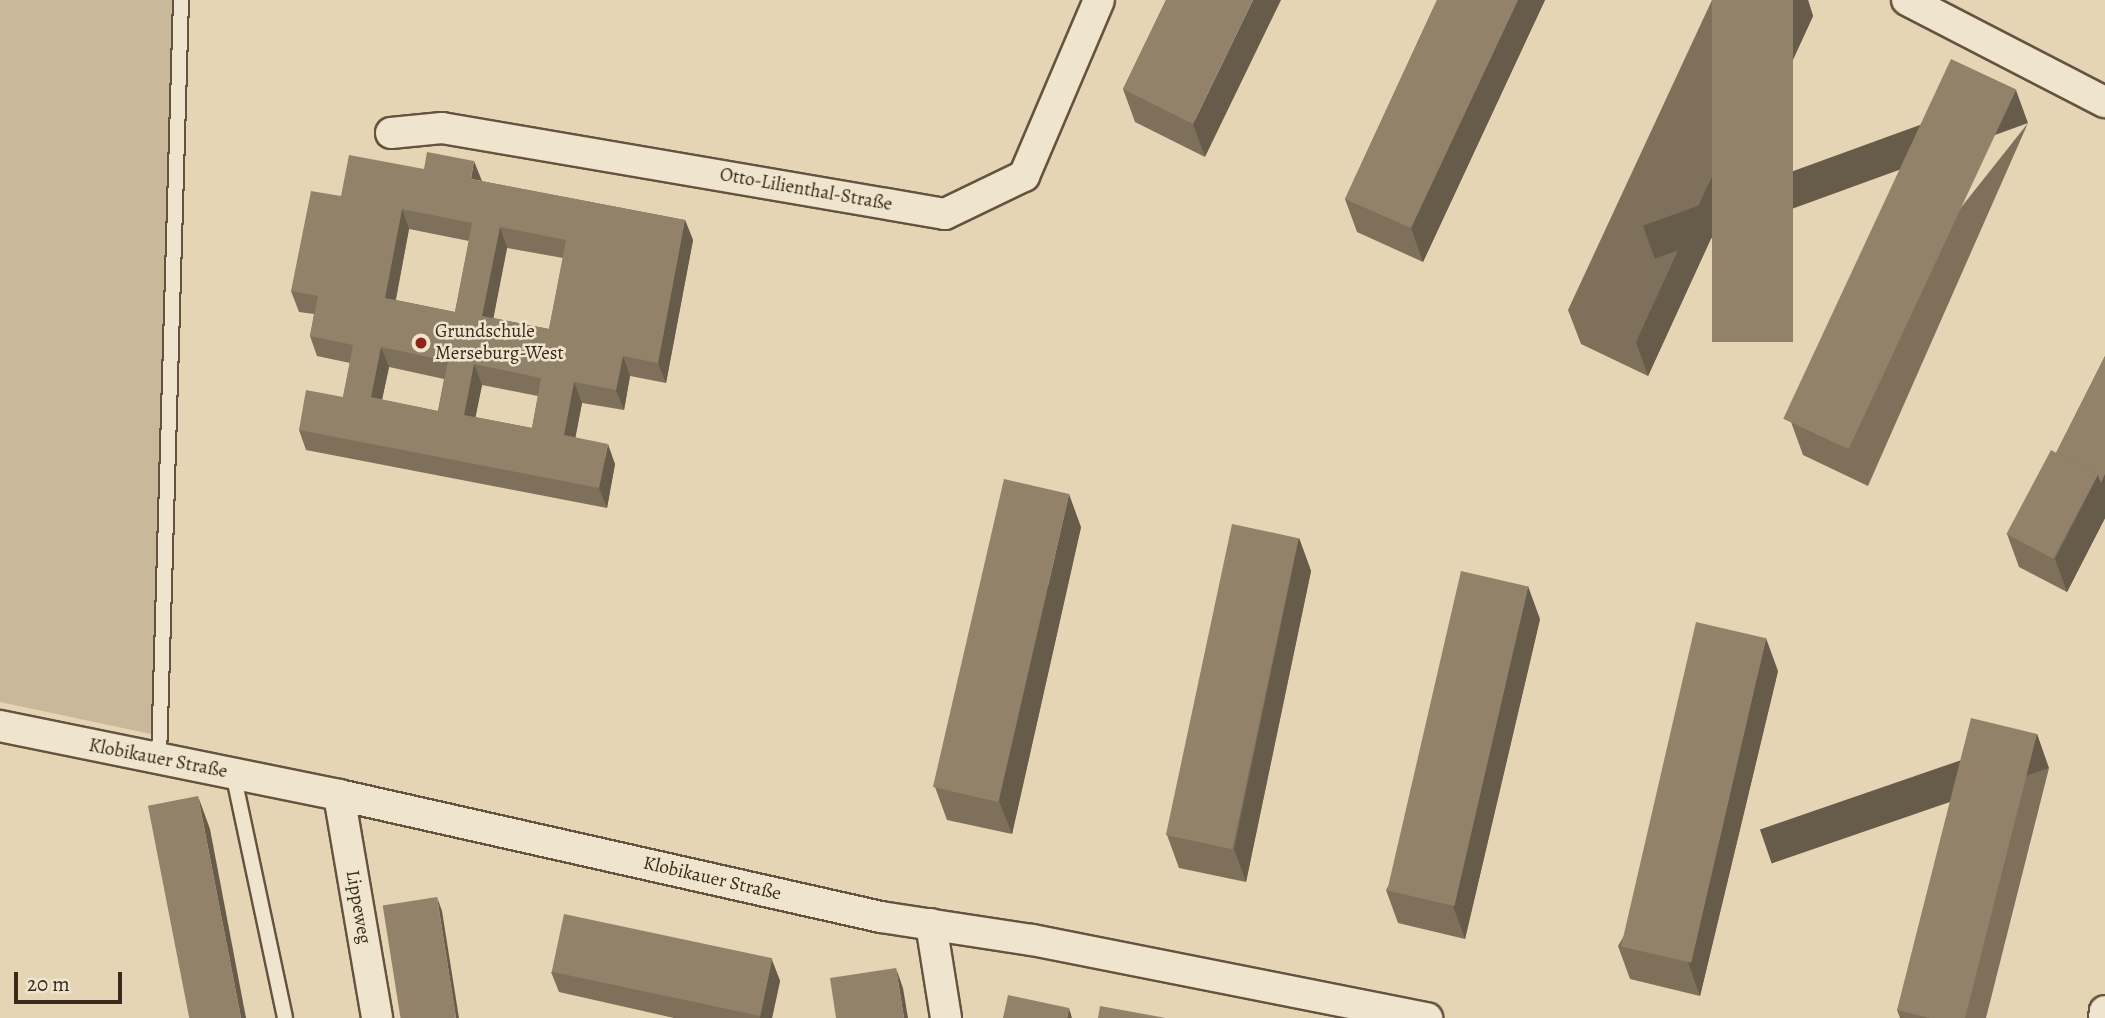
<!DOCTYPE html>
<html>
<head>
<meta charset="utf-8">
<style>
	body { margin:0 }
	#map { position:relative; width:2105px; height:1018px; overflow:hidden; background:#e6d5b4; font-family:Alegreya,serif }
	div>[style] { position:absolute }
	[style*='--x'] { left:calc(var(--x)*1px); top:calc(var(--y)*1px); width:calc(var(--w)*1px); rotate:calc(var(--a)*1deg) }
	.green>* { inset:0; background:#c9b89a }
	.roads { filter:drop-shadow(2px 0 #655340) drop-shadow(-2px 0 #655340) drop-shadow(0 2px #655340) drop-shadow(0 -2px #655340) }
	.lane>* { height:14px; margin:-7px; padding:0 7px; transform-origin:7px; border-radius:7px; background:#efe4ce }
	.street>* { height:30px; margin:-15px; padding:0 15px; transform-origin:15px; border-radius:15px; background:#efe4ce }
	.wall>* { inset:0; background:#7e705b }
	.shaded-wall>* { inset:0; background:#675b4a; transform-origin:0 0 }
	.building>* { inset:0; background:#93826a; transform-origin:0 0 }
	.dots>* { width:19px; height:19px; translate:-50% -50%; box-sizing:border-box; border:4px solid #efe4ce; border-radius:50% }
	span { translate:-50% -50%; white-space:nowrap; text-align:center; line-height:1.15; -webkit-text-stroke:5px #efe4ce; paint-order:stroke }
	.street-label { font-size:19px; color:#3a2819 }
	.poi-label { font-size:19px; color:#3a2819 }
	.left { translate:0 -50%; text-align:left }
	.scale { position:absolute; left:14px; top:972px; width:108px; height:32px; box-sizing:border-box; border:4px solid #3a2819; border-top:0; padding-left:9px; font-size:21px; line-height:24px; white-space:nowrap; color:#3a2819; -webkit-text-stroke:5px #efe4ce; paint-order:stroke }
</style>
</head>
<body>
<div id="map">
	<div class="green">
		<div style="clip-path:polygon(0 0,179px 0,151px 734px,0 702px)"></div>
	</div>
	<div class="roads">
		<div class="lane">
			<div style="--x:159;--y:758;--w:758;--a:-88.34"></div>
			<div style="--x:233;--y:773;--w:250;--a:78"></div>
		</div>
		<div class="street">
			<div style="--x:1907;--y:0;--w:223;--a:27.3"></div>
			<div style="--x:391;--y:133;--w:51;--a:-5.6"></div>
			<div style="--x:442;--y:128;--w:510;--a:9.7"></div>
			<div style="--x:945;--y:214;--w:88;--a:-25.7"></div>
			<div style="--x:1024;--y:176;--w:191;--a:-66.9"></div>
			<div style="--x:0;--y:726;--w:346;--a:11.5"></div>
			<div style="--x:339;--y:795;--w:556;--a:12.69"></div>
			<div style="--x:881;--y:917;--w:153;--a:8.7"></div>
			<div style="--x:1032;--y:940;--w:403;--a:11.2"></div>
			<div style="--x:339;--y:795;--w:226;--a:80.3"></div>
			<div style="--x:931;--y:924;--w:95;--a:80.9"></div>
			<div style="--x:2104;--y:1018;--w:7;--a:-82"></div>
		</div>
	</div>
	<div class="wall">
		<div style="clip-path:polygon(1166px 0,1205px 157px,1135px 122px,1123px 89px)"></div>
		<div style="clip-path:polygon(1437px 0,1545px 0,1423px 262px,1357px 232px,1345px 199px)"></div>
		<div style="clip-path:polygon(1712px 0,1808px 0,1813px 16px,1648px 376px,1581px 344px,1568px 310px)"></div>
		<div style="clip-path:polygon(2028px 123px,1868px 486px,1803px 455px,1791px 422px)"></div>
		<div style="clip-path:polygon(evenodd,481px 181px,685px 220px,693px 240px,666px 383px,630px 376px,624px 410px,582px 403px,575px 437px,615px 464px,607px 508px,306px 450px,299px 430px,343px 397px,350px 363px,317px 356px,310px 336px,314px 314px,299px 312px,291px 291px,341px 196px,481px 181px,409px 229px,469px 241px,455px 312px,396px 300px,409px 229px,481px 181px,507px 248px,563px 258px,549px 329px,493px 318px,507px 248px,481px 181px,389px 367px,444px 379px,438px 411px,382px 400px,389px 367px,481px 181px,482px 385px,538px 396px,532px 428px,475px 417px,482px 385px)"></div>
		<div style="clip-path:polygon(2105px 356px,2105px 518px,2067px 592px,2019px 567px,2007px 534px,2056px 453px)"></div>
		<div style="clip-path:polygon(1081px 527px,1012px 834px,947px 820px,935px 787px)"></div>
		<div style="clip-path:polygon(1299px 538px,1311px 571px,1246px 882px,1179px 868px,1167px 835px)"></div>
		<div style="clip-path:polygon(1540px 619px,1465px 939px,1398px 923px,1386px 890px)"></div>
		<div style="clip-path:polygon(1778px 671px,1700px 996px,1630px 979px,1618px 946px)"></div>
		<div style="clip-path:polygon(2037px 734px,2049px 768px,1986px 1018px,1900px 1018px,1897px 1010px)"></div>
		<div style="clip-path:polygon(772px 960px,780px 981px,772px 1018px,674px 1018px,559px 992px,551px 972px)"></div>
	</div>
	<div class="shaded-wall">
		<div style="clip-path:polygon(1253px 0,1281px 0,1205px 157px,1193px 124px)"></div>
		<div style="clip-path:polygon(1518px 0,1545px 0,1423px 262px,1411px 228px)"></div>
		<div style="clip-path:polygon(1793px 0,1808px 0,1813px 16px,1648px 376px,1636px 342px)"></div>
		<div style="left:2016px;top:90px;width:35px;height:397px;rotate:70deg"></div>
		<div style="clip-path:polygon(474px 161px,482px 181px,471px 179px)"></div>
		<div style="clip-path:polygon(402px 209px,409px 229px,392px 318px,385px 298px)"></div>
		<div style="clip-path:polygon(685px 220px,693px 240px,666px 383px,658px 363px)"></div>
		<div style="clip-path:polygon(500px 227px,507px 248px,490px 336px,482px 316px)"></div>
		<div style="clip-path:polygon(381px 347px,389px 367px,378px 418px,371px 397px)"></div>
		<div style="clip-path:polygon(623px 356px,630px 376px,624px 410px,616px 390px)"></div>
		<div style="clip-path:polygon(474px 364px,482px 385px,472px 435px,464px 415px)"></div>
		<div style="clip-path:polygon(574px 382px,582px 403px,572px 456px,564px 435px)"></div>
		<div style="clip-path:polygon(608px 444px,615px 464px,607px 508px,599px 488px)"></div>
		<div style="clip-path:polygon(2105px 474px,2105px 518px,2067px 592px,2055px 559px,2098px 475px)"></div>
		<div style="clip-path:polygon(1069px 494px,1081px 527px,1012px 834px,999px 801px)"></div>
		<div style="clip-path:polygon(1299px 538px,1311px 571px,1246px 882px,1234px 849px)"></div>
		<div style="clip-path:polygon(1528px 586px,1540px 619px,1465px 939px,1453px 906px)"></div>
		<div style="clip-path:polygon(1766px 638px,1778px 671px,1700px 996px,1688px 962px)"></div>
		<div style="left:2037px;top:734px;width:36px;height:293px;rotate:71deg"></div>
		<div style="clip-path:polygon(198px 796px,210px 829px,246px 1018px,241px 1018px)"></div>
		<div style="clip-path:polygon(437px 897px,442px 911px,459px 1018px,456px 1018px)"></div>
		<div style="clip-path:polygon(772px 960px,780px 981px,772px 1018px,760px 1018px)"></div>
		<div style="clip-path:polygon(896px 968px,903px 988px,908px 1018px,904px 1018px)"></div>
		<div style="clip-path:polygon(1069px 1008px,1072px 1018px,1067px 1018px)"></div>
	</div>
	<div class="building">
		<div style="clip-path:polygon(1166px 0,1253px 0,1193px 124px,1123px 89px)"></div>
		<div style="clip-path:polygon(1437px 0,1518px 0,1411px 228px,1345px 199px)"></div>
		<div style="left:1712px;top:0;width:81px;height:342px"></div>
		<div style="left:1951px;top:59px;width:72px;height:397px;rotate:25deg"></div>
		<div style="clip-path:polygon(evenodd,427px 152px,474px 161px,471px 179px,685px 220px,658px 363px,623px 356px,616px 390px,574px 382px,564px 435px,608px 444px,599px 488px,299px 430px,306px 390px,343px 397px,353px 345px,310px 336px,318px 296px,291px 291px,311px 191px,341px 196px,349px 155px,424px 169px,427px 152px,402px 209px,472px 223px,455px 312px,385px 298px,402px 209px,427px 152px,500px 227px,566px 240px,549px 329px,482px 316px,500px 227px,427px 152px,381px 347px,448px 361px,438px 411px,371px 397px,381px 347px,427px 152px,474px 364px,541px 378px,532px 428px,464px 415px,474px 364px)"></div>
		<div style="clip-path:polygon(2105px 356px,2105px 474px,2101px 483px,2098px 475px,2056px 453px)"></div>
		<div style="left:2051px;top:450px;width:53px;height:95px;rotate:28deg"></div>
		<div style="left:1004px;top:479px;width:67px;height:316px;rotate:13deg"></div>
		<div style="left:1232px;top:524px;width:68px;height:318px;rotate:12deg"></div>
		<div style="left:1461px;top:571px;width:69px;height:328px;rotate:13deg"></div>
		<div style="left:1696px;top:622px;width:72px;height:333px;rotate:13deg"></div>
		<div style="clip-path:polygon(1971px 718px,2037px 734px,1965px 1018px,1930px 1018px,1897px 1010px)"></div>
		<div style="left:198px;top:796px;width:226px;height:51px;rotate:79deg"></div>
		<div style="left:437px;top:897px;width:122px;height:55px;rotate:81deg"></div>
		<div style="left:564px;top:914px;width:213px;height:59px;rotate:12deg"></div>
		<div style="clip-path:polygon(896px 968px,904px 1018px,836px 1018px,830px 978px)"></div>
		<div style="clip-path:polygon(1008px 995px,1069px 1008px,1067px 1018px,1003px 1018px)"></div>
		<div style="clip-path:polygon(1100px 1006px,1166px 1018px,1098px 1018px)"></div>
	</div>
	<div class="dots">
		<div style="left:421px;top:343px;background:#8f2418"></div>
	</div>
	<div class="street-label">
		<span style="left:806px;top:190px;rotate:10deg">Otto-Lilienthal-Straße</span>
		<span style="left:158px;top:759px;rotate:11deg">Klobikauer Straße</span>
		<span style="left:712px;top:879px;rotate:13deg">Klobikauer Straße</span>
		<span style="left:358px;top:907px;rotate:80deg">Lippeweg</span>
	</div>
	<div class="poi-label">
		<span class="left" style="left:435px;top:343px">Grundschule<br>Merseburg-West</span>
	</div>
	<div class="scale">20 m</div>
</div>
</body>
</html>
